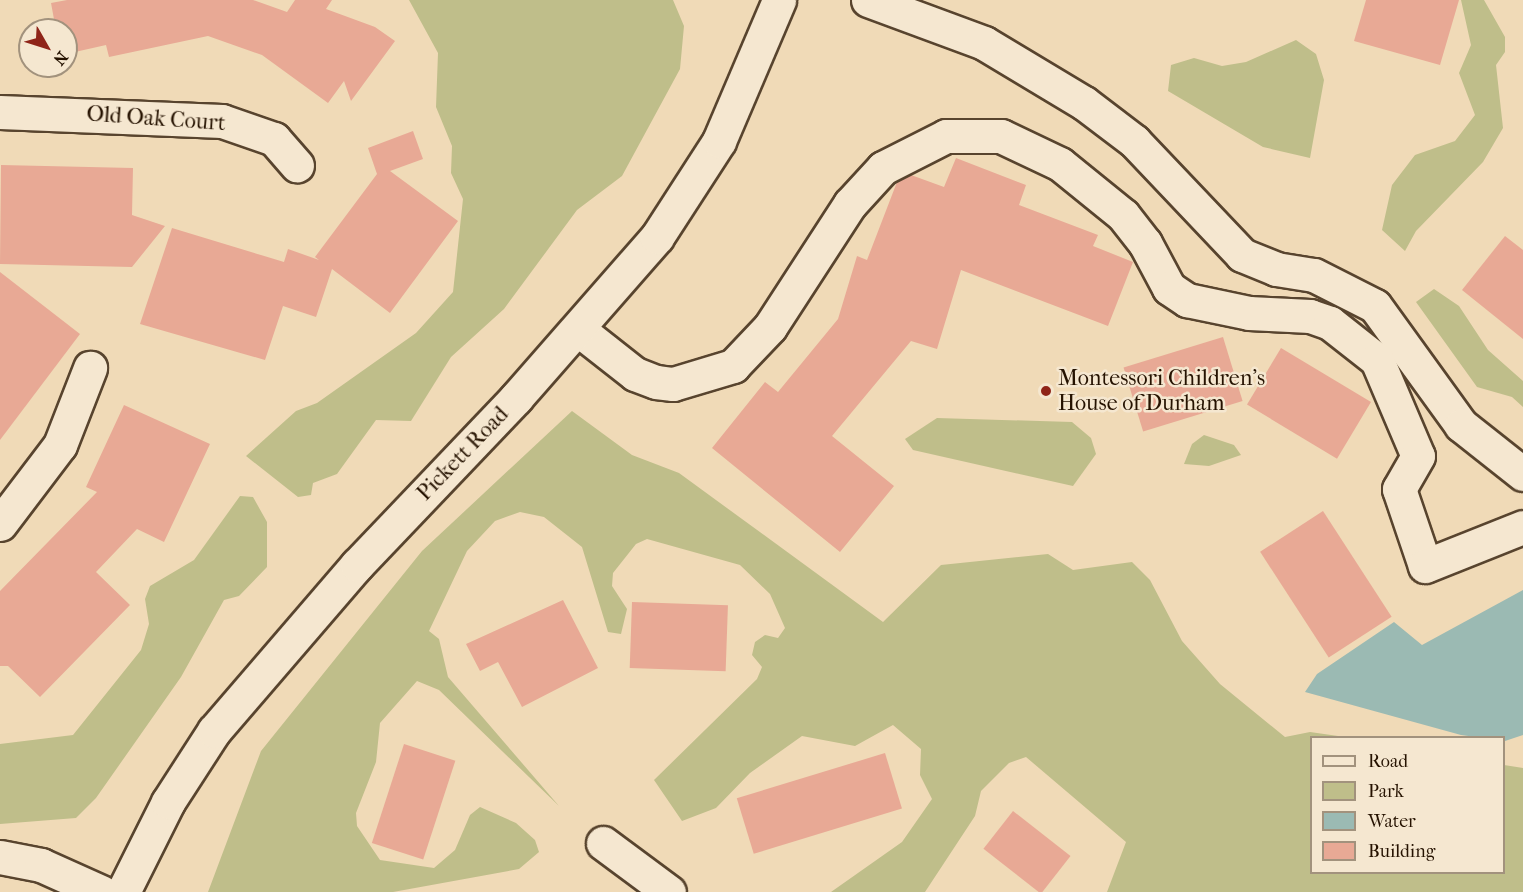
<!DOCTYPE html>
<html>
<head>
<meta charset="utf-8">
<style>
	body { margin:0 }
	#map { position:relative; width:1523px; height:892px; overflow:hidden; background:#f0dab7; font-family:"IM FELL French Canon",serif }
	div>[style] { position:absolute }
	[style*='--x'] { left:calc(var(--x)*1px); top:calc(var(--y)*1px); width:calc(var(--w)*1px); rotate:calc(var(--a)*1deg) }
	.green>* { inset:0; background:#bfbe8a }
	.water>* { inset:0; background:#9bbab3 }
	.building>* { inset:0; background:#e8a995; transform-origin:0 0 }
	.roads { filter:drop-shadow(2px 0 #58442e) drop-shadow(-2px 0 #58442e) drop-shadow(0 2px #58442e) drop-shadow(0 -2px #58442e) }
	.minor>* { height:33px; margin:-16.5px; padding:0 16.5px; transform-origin:16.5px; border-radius:16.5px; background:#f5e7d0 }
	.dots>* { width:16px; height:16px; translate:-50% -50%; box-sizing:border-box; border:3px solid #f5e7d0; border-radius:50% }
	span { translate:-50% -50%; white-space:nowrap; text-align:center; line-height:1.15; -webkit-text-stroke:5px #f5e7d0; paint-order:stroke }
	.street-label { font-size:22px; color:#251200 }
	.poi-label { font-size:22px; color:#251200 }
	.left { translate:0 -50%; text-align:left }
	.legend { position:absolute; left:1310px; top:736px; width:195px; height:138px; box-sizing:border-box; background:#f5e7d0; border:2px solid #a2927d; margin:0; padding:8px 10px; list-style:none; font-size:18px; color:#251200 }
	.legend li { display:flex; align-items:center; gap:12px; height:30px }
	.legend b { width:30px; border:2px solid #a2927d }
	.north { position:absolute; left:18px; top:18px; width:60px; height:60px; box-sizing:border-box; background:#f5e7d0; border:2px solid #a2927d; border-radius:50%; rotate:129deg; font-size:16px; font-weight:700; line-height:24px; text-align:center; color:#251200 }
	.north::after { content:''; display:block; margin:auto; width:21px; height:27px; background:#8f2418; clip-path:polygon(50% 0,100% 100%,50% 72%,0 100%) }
</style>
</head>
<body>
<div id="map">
	<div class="green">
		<div style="clip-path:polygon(409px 0,673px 0,684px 26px,680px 69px,622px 176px,577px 210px,504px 309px,451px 357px,411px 421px,376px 420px,337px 474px,313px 483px,311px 495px,298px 497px,246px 456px,296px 411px,317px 403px,416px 333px,453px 292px,463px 199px,451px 173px,452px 146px,436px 107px,438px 53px)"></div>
		<div style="clip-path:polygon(1461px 0,1484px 0,1505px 37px,1505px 52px,1496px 65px,1503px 128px,1483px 162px,1416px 231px,1405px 251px,1382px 230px,1392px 185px,1415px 155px,1455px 141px,1475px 115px,1459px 73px,1471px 45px)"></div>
		<div style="clip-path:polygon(1296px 40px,1316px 54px,1324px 80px,1310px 158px,1263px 147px,1168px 91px,1171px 65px,1194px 58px,1222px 66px,1246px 62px)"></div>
		<div style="clip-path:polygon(1434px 289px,1459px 306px,1488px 350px,1523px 381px,1523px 407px,1512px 397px,1477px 387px,1416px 302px)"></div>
		<div style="clip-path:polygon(572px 411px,632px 455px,679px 473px,883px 622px,941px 565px,1048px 554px,1073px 570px,1132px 562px,1150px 580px,1182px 641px,1220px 684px,1285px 737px,1310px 732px,1345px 737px,1312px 738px,1312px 872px,1504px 872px,1504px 765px,1523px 768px,1523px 892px,1107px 892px,1126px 842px,1026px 757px,1009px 763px,981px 791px,975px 816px,925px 892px,831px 892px,902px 842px,932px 799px,920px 775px,921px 749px,893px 725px,855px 746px,802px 736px,750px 773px,716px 808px,682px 821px,654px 780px,757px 679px,762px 667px,752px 655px,755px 642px,765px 635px,778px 638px,785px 628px,770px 594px,740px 565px,647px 539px,636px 544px,613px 573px,612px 586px,627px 609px,621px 634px,608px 632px,582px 547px,544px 517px,520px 512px,495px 521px,467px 551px,429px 631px,439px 639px,448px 677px,559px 806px,439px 690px,417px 681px,380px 723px,376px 762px,356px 813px,357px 826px,380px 860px,434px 868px,455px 850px,470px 815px,480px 807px,516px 823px,535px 840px,539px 852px,519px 869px,393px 892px,208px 892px,261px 751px,422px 551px)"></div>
		<div style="clip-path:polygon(937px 418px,1072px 422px,1091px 438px,1096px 454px,1073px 486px,913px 450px,905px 439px)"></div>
		<div style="clip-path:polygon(1204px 435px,1234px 445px,1241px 455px,1209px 466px,1184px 464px,1192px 444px)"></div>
		<div style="clip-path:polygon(240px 496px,253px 497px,267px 522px,267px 567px,239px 596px,224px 600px,181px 677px,96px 798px,76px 818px,0 824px,0 744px,73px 735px,141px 650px,149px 624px,145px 599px,150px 586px,194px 560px)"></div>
	</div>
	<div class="water">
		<div style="clip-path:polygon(1523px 590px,1523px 735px,1505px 741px,1461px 735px,1305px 692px,1317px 674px,1394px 622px,1422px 645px)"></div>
	</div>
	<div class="building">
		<div style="clip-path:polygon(67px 0,253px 0,287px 12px,295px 0,332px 0,326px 9px,375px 27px,395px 41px,351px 101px,344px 81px,328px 103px,262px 55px,208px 36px,109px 57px,106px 45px,66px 54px,66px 30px,56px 30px,51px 3px)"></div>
		<div style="clip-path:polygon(1366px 0,1459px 0,1440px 65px,1354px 41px)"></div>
		<div style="clip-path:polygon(413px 131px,423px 159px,390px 171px,458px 221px,390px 313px,332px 269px,316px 317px,283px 306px,265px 360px,140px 324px,172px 228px,284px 262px,288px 249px,319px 260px,315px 257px,377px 174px,368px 148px)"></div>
		<div style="clip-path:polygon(956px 158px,1026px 185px,1019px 205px,1098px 235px,1093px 246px,1133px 262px,1108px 326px,961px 270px,937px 349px,911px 341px,832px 436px,894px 486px,840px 552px,712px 448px,765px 382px,778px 392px,838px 319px,857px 256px,867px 260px,897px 182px,911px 175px,944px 187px)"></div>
		<div style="clip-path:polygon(1px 165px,133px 168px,132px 215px,165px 226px,132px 267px,0 264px)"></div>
		<div style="clip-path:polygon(1505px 236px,1523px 250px,1523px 339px,1462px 290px)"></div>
		<div style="clip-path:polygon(0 272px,80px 334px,0 440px)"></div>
		<div style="left:1223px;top:337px;width:67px;height:104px;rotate:73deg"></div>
		<div style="left:1281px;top:348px;width:105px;height:66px;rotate:31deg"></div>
		<div style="clip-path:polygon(124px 405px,210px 444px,164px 542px,137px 529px,96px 572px,130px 605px,40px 697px,8px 666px,0 666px,0 591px,97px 492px,86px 487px)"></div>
		<div style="left:1323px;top:511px;width:126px;height:75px;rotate:57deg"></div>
		<div style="clip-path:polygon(563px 600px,598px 668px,522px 707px,498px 662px,480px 671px,466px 644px)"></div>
		<div style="left:632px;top:602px;width:96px;height:66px;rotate:2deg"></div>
		<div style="left:404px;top:744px;width:54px;height:104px;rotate:18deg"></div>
		<div style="left:885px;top:753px;width:58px;height:155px;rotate:73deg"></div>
		<div style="left:1013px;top:811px;width:73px;height:48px;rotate:38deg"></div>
	</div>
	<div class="roads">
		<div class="minor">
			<div style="--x:868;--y:0;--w:124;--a:20.3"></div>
			<div style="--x:984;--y:43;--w:117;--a:31"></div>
			<div style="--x:1084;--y:103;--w:63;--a:37.2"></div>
			<div style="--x:1134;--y:141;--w:157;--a:46.5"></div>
			<div style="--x:1242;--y:255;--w:37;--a:22"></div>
			<div style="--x:1276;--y:269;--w:38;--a:9"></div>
			<div style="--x:1314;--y:275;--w:68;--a:26.9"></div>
			<div style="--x:1375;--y:306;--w:147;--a:54.1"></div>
			<div style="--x:1461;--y:425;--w:79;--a:38.3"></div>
			<div style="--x:0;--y:112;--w:222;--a:2.3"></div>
			<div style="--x:222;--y:121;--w:55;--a:19.1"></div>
			<div style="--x:274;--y:139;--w:35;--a:49"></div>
			<div style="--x:579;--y:330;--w:71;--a:38.2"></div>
			<div style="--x:635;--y:374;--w:22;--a:21"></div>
			<div style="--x:656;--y:382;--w:17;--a:7"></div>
			<div style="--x:673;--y:384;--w:63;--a:-16.7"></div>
			<div style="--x:733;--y:366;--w:54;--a:-46.5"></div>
			<div style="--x:770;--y:327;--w:147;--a:-57"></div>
			<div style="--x:850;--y:204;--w:49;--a:-47.5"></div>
			<div style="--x:883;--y:168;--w:71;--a:-26.9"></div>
			<div style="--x:946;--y:136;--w:55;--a:0"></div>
			<div style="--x:1001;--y:136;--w:65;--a:25.4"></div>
			<div style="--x:1060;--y:164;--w:81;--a:39"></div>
			<div style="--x:1123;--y:215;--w:36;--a:52"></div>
			<div style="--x:1145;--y:243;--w:51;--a:61.9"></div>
			<div style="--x:1169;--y:288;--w:22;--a:34"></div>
			<div style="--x:1187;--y:300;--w:63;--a:11.8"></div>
			<div style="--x:1249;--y:313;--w:61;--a:2.8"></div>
			<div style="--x:1310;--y:316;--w:21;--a:19"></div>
			<div style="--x:1330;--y:323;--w:60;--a:38.2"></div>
			<div style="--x:1377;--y:360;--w:104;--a:66.9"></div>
			<div style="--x:1418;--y:456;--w:38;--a:120"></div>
			<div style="--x:1399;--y:489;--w:81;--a:71.3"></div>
			<div style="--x:1425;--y:566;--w:105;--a:-21.7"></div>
			<div style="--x:0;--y:524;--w:99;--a:-52.8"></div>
			<div style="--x:60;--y:445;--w:83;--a:-68.7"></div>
			<div style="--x:603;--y:843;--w:82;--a:36.6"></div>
			<div style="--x:0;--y:857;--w:42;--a:11"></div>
			<div style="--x:41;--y:865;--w:66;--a:24.2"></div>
			<div style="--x:123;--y:892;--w:101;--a:-63.4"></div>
			<div style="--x:168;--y:802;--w:85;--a:-57.1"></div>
			<div style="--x:214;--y:731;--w:219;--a:-49.3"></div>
			<div style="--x:357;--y:565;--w:231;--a:-46.4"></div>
			<div style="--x:516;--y:398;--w:214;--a:-48.8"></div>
			<div style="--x:657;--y:237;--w:114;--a:-57.1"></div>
			<div style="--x:719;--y:141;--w:153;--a:-66.9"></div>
		</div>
	</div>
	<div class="dots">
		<div style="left:1046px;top:391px;background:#8f2418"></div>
	</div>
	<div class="street-label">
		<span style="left:156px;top:119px;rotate:4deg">Old Oak Court</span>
		<span style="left:463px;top:454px;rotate:-46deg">Pickett Road</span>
	</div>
	<div class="poi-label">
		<span class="left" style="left:1058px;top:391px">Montessori Children's<br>House of Durham</span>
	</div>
	<ul class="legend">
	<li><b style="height:8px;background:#f5e7d0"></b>Road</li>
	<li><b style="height:16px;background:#bfbe8a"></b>Park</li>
	<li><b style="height:16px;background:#9bbab3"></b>Water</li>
	<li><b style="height:16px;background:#e8a995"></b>Building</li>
	</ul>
	<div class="north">N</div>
</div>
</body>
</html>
